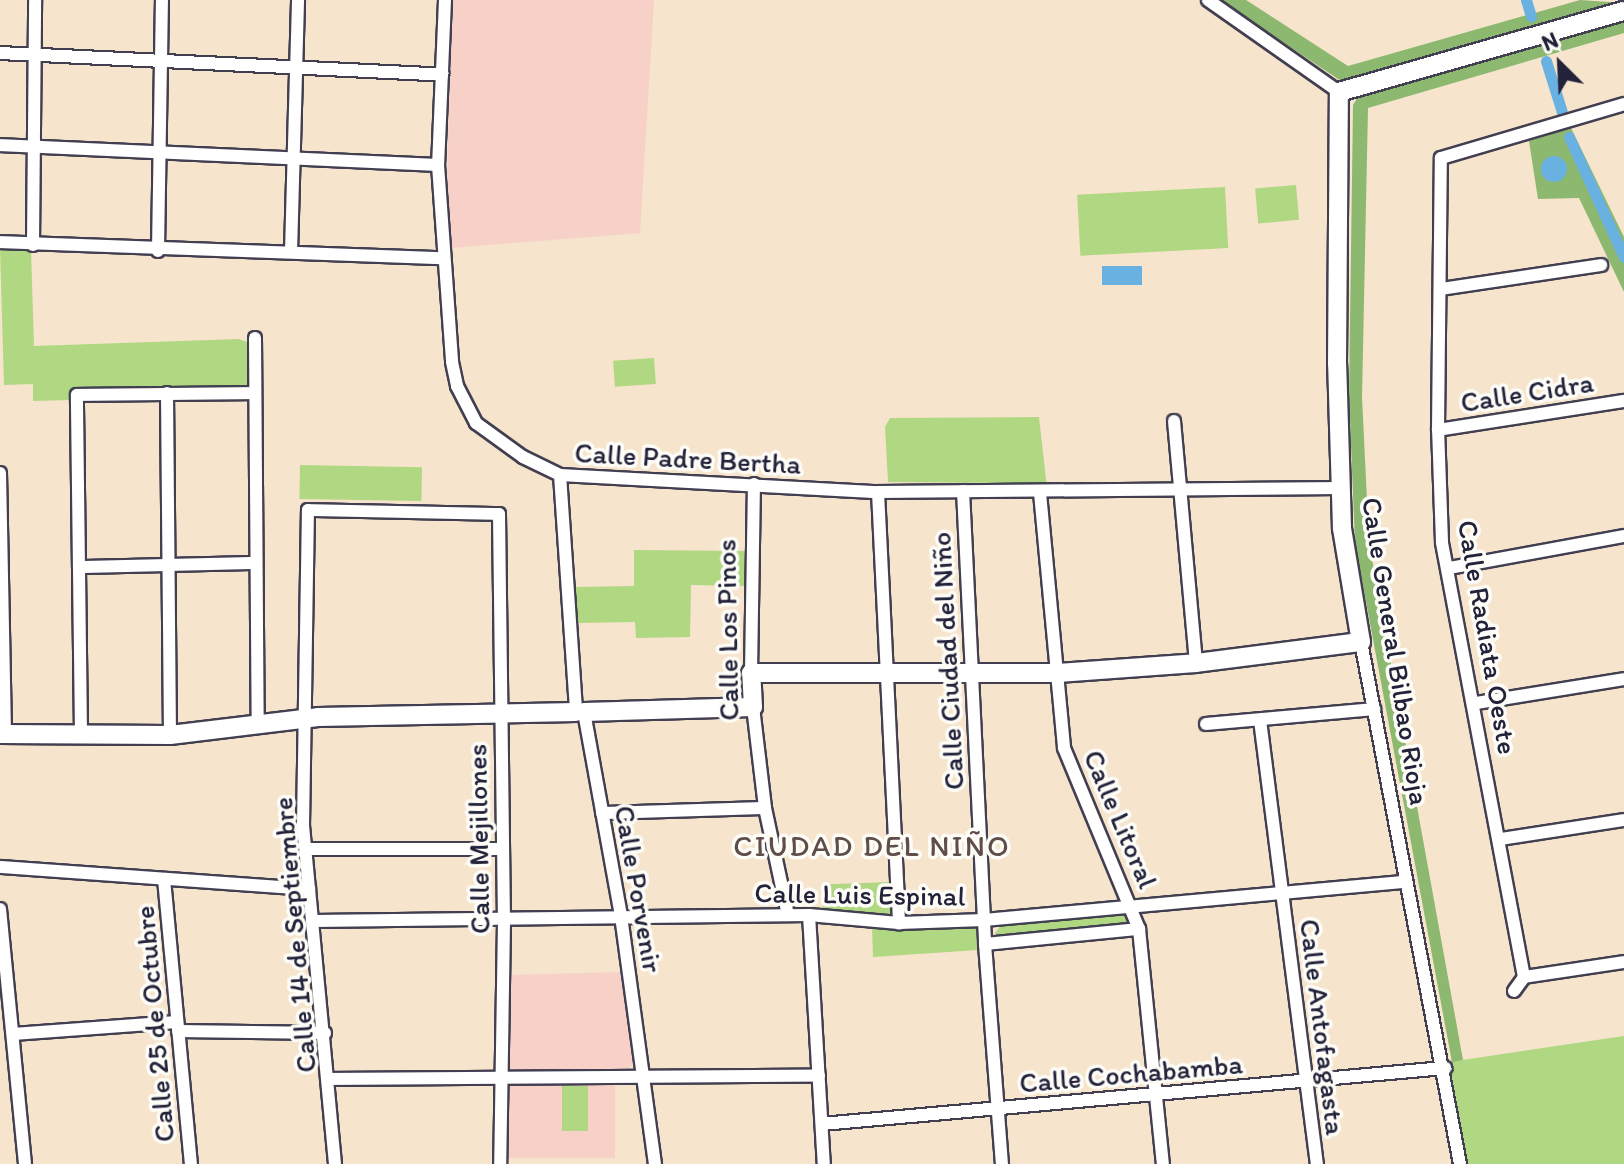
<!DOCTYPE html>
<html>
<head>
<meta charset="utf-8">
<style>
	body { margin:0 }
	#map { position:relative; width:1624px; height:1164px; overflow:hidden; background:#f6e4cc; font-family:Itim,sans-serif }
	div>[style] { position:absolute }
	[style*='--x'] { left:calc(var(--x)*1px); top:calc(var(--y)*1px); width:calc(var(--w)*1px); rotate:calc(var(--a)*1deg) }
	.built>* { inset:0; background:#f7d1c8; transform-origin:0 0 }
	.green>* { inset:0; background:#b0d781; transform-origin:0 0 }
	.forest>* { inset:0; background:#8cb86f }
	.water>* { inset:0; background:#68b1e0; transform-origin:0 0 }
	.round { border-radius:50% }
	.canal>* { height:11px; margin:-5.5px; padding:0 5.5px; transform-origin:5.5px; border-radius:5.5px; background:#68b1e0 }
	.roads { filter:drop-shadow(2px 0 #423f51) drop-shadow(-2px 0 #423f51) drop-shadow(0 2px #423f51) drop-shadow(0 -2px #423f51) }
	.street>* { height:12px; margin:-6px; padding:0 6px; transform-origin:6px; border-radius:6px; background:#fff }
	.secondary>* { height:18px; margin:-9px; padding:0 9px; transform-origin:9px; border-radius:9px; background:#fff }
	span { translate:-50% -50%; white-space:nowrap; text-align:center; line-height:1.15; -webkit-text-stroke:7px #fdfcf7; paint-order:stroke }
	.street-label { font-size:28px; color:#22223b }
	.neighbourhood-label { font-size:30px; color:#5f4d4a; letter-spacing:2px }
	.north { position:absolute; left:1520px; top:24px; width:80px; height:80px; -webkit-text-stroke:6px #fdfcf7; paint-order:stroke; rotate:336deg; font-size:22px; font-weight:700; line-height:32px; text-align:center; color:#22223b }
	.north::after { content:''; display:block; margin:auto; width:28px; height:36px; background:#22223b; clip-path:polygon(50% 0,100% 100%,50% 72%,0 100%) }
</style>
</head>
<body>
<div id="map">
	<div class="built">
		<div style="clip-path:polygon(451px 0,654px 0,640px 233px,452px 248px,447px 193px)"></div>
		<div style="clip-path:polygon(620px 972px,634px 1062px,628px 1070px,507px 1074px,509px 975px)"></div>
		<div style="left:615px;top:1083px;width:75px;height:109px;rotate:90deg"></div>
	</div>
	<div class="green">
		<div style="left:1296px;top:185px;width:35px;height:41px;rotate:85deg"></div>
		<div style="left:1225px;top:187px;width:61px;height:148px;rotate:87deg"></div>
		<div style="clip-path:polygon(0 247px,31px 249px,34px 346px,239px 339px,250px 343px,250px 382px,243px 388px,75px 389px,70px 400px,33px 401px,33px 384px,4px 385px)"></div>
		<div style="left:654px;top:358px;width:26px;height:41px;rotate:86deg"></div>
		<div style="clip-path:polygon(1039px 417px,1047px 488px,1033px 483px,888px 482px,885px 427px,890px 418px)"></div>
		<div style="left:300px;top:465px;width:122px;height:34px;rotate:1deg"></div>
		<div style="clip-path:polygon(634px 550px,747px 551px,746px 586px,691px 585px,690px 637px,636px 638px,635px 622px,577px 623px,574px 587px,634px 586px)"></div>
		<div style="left:891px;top:882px;width:33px;height:69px;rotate:88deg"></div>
		<div style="clip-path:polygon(1123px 915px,1131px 925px,998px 938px,995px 933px,1002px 924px)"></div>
		<div style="clip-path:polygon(977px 925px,978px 950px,873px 957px,872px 927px,899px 931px)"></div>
		<div style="clip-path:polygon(1624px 1036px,1624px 1164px,1468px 1164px,1449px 1062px)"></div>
		<div style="left:562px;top:1086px;width:26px;height:45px"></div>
	</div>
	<div class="forest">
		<div style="clip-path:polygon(1220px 0,1246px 0,1348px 66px,1580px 0,1624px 3px,1344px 83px)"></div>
		<div style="clip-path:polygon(1624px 19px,1624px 33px,1368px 108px,1362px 397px,1369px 542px,1463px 1060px,1452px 1062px,1355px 543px,1349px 396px,1353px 105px,1359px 95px)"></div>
		<div style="clip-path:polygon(1571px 128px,1624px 237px,1624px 292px,1579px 198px,1538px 199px,1529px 141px)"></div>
	</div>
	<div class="water">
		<div class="round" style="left:1541px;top:156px;width:26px;height:26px"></div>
		<div style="left:1142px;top:266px;width:19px;height:40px;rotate:90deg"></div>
	</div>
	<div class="canal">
		<div style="--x:1526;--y:0;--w:17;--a:73"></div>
		<div style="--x:1546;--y:61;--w:53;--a:72.6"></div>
		<div style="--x:1569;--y:137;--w:132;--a:65.4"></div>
	</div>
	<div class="roads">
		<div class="street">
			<div style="--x:445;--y:0;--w:165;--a:92.4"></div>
			<div style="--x:438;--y:165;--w:197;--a:85.9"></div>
			<div style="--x:452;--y:362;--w:25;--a:78"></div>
			<div style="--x:457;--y:386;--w:42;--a:62.8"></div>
			<div style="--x:476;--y:423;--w:58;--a:35.9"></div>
			<div style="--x:523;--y:457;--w:41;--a:25.9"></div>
			<div style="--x:560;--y:475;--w:318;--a:3.1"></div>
			<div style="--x:878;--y:492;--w:464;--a:-0.5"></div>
			<div style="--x:1208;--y:0;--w:160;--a:35.1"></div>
			<div style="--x:0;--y:53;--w:443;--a:2.8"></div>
			<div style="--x:0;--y:145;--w:438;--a:2.6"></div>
			<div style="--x:0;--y:242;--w:443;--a:2.1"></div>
			<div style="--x:33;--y:245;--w:245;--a:-89.5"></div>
			<div style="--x:158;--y:251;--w:251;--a:-89.1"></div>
			<div style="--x:291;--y:252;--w:252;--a:-88.4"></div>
			<div style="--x:1441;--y:289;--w:162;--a:-8.5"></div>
			<div style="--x:255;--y:338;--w:389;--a:89.6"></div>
			<div style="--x:167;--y:393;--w:342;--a:89.5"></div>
			<div style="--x:1174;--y:421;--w:243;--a:84.8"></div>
			<div style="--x:1438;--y:430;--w:188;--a:-8.9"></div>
			<div style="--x:0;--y:473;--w:261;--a:88.9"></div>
			<div style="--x:560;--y:475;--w:238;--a:86.1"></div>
			<div style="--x:576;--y:712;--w:8;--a:0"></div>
			<div style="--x:584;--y:712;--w:207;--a:79.7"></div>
			<div style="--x:621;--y:916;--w:250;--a:82.2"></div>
			<div style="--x:963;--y:491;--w:454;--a:87.2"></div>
			<div style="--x:985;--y:944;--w:221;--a:85.6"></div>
			<div style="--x:878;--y:492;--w:432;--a:87.2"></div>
			<div style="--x:1040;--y:493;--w:256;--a:84.6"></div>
			<div style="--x:1064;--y:748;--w:196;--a:67.5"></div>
			<div style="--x:1139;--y:929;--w:236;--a:84.2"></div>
			<div style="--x:79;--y:567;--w:177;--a:-1.3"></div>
			<div style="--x:1449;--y:568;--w:178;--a:-10.4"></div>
			<div style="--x:1361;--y:642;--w:531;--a:79.26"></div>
			<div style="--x:751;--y:673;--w:189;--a:-89.1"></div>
			<div style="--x:1476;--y:703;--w:150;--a:-9.2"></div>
			<div style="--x:753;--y:707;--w:102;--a:83.2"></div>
			<div style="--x:765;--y:808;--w:109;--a:77.9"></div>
			<div style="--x:1260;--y:720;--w:448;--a:82.7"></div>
			<div style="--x:1206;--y:724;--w:169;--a:-5.1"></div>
			<div style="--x:81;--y:733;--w:338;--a:-90.7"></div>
			<div style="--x:77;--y:395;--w:178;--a:-0.6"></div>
			<div style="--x:602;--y:813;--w:163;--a:-1.8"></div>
			<div style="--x:1501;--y:839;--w:124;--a:-8.8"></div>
			<div style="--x:306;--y:849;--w:197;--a:0"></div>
			<div style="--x:0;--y:867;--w:310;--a:4.1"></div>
			<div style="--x:164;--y:879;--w:286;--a:84.6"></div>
			<div style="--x:0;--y:909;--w:256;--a:84.4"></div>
			<div style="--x:809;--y:915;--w:249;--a:86.6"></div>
			<div style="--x:313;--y:921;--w:496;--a:-0.7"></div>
			<div style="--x:809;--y:915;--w:90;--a:5.1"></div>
			<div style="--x:899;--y:923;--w:85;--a:-2"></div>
			<div style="--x:984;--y:920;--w:423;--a:-5.2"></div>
			<div style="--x:985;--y:944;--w:155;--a:-5.6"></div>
			<div style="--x:1524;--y:977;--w:443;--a:-100.7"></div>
			<div style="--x:1442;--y:542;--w:112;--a:-92"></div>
			<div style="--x:1438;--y:430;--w:272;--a:-89.4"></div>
			<div style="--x:1441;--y:158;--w:191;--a:-16.4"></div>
			<div style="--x:1514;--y:991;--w:17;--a:-54"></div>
			<div style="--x:1524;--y:977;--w:101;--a:-8.5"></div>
			<div style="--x:178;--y:1031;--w:147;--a:0.8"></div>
			<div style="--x:13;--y:1034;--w:164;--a:-4.2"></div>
			<div style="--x:330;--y:1079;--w:489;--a:-0.4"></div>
			<div style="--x:822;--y:1124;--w:626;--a:-5.14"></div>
			<div style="--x:335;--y:1164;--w:340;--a:-95.4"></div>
			<div style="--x:303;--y:826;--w:316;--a:-89.1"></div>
			<div style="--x:308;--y:510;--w:191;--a:1.2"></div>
			<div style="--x:499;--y:514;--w:408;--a:89.3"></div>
			<div style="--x:504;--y:922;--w:242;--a:90.9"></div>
		</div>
		<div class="secondary">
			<div style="--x:584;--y:712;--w:169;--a:-1.7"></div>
			<div style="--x:753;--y:707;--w:34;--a:-93"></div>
			<div style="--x:751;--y:673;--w:307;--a:0"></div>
			<div style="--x:1058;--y:673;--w:138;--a:-4.1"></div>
			<div style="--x:1196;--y:663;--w:166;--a:-7.3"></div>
			<div style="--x:1361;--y:642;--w:116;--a:-99.5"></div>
			<div style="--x:1342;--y:528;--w:164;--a:-91.7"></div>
			<div style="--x:1337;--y:364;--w:272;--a:-89.6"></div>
			<div style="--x:1339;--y:92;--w:296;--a:-15.9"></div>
			<div style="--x:0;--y:734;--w:170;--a:0.3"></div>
			<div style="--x:170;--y:735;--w:149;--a:-6.9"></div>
			<div style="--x:318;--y:717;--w:258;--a:-1.1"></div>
		</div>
	</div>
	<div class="street-label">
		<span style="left:1527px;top:392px;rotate:-9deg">Calle Cidra</span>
		<span style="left:688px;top:458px;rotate:3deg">Calle Padre Bertha</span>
		<span style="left:727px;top:630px;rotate:-91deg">Calle Los Pinos</span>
		<span style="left:1488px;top:637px;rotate:80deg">Calle Radiata Oeste</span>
		<span style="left:1396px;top:651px;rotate:81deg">Calle General Bilbao Rioja</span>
		<span style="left:947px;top:661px;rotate:-93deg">Calle Ciudad del Niño</span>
		<span style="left:1121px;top:819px;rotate:67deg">Calle Litoral</span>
		<span style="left:478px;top:839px;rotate:-91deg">Calle Mejillones</span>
		<span style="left:639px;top:889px;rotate:80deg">Calle Porvenir</span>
		<span style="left:860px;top:894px;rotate:1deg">Calle Luis Espinal</span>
		<span style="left:294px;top:935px;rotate:-95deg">Calle 14 de Septiembre</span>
		<span style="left:154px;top:1024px;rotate:-95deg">Calle 25 de Octubre</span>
		<span style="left:1323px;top:1027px;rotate:83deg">Calle Antofagasta</span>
		<span style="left:1131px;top:1073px;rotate:-5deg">Calle Cochabamba</span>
	</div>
	<div class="neighbourhood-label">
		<span style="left:872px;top:846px">CIUDAD DEL NIÑO</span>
	</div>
	<div class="north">N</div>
</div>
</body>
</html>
